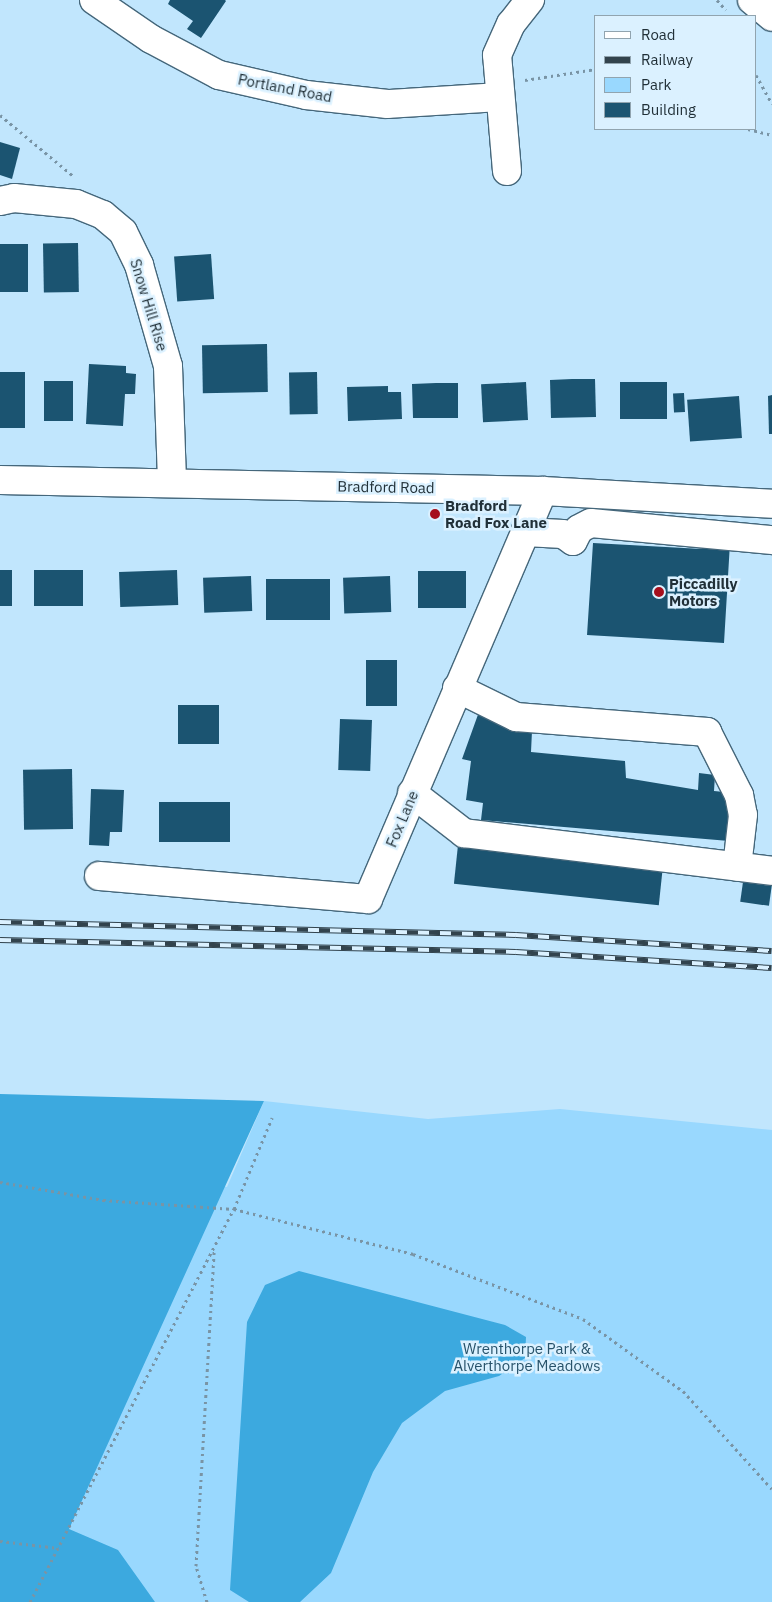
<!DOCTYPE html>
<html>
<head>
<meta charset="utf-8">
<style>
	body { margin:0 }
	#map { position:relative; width:772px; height:1602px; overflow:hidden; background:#c1e6fd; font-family:"IBM Plex Sans",sans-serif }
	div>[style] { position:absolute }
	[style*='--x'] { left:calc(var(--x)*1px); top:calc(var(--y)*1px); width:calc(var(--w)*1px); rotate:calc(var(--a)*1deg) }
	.green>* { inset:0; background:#99d8fe }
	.forest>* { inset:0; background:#3ca9df }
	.building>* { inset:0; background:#1b5471; transform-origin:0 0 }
	.path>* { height:3px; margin-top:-1.5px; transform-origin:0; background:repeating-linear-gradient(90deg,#7994a5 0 2.5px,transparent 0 6.5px) }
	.roads { filter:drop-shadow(1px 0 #45677b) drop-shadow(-1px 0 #45677b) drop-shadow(0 1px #45677b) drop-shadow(0 -1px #45677b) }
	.minor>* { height:28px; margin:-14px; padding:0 14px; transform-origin:14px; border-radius:14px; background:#fff }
	.rail>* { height:5.5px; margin-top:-2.75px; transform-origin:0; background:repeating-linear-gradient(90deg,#dbf1ff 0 11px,#32434d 0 22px); box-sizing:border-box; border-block:1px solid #32434d }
	.dots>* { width:14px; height:14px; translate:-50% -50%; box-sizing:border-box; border:2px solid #dbf1ff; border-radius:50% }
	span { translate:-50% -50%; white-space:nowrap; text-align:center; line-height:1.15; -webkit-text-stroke:5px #dbf1ff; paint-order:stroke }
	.street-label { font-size:15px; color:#213038 }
	.poi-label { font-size:15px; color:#213038; font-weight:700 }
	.left { translate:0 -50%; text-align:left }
	.park-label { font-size:15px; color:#27526a }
	.legend { position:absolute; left:594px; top:15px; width:162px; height:115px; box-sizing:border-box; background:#dbf1ff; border:1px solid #91a4af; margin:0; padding:6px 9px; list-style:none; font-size:15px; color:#213038 }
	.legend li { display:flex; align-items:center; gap:10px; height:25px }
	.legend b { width:25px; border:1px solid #91a4af }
</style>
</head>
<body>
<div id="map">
	<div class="green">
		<div style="clip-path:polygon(264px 1101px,428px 1119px,560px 1109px,772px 1130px,772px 1602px,0 1602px,0 1150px,227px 1187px)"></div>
	</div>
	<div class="forest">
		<div style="clip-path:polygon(0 1094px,264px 1101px,69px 1529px,118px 1550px,155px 1602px,0 1602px)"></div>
		<div style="clip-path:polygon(299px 1271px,505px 1325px,526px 1337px,525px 1358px,499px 1376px,445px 1391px,402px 1423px,373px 1472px,331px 1573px,300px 1602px,249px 1602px,230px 1590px,247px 1322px,265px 1285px)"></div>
	</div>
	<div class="building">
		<div style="clip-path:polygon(170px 0,225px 0,226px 1px,201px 38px,187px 29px,193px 21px,168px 4px)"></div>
		<div style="clip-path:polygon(0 142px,20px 148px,12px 179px,0 175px)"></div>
		<div style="left:78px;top:243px;width:49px;height:35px;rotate:89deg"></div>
		<div style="left:0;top:244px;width:28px;height:48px"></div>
		<div style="left:211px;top:254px;width:45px;height:37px;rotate:86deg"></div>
		<div style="left:267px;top:344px;width:48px;height:65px;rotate:89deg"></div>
		<div style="clip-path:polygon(89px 364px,126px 366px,126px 373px,136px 374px,135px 394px,125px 394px,123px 426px,86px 424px)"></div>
		<div style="left:0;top:372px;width:25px;height:56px"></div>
		<div style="left:317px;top:372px;width:42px;height:28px;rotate:89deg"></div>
		<div style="clip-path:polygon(572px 379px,595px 379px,596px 417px,551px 418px,550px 380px)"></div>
		<div style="left:44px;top:381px;width:29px;height:40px"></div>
		<div style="left:526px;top:382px;width:38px;height:45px;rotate:87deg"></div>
		<div style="left:620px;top:382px;width:47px;height:37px"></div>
		<div style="clip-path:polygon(436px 383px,458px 383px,458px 418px,413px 418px,412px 384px)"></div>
		<div style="clip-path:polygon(388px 386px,388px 392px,401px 392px,402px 419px,348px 421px,347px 387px)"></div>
		<div style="left:684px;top:393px;width:19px;height:11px;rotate:87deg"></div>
		<div style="clip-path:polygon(772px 395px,772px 434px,769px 434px,768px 396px)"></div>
		<div style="left:739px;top:396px;width:42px;height:52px;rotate:86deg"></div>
		<div style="clip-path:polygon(703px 541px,730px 543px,724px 643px,587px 635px,593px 543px,702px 549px)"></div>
		<div style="left:0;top:570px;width:12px;height:36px"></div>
		<div style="left:34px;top:570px;width:49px;height:36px"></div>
		<div style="left:177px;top:570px;width:35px;height:58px;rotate:88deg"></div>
		<div style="left:466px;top:571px;width:37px;height:48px;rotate:90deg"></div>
		<div style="left:251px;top:576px;width:35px;height:48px;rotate:88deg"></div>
		<div style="left:390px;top:576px;width:36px;height:47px;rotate:88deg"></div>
		<div style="left:266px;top:579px;width:64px;height:41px"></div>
		<div style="left:366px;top:660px;width:31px;height:46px"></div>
		<div style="left:178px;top:705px;width:41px;height:39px"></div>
		<div style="clip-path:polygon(480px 709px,532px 731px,531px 752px,625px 761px,626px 778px,698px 790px,699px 773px,715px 775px,714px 791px,734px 793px,729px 841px,481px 820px,483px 803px,466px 800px,471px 761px,462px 759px)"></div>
		<div style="left:340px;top:719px;width:32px;height:51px;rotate:2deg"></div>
		<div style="left:72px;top:769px;width:60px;height:49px;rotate:89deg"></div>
		<div style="clip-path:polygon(91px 789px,124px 790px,122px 832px,110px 832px,109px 846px,89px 845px)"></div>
		<div style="left:159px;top:802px;width:71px;height:40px"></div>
		<div style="left:458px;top:845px;width:206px;height:39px;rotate:6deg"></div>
		<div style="left:743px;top:882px;width:29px;height:20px;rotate:8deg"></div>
	</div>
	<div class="path">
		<div style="--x:717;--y:0;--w:13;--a:48"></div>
		<div style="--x:756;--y:75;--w:33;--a:61"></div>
		<div style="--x:525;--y:80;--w:72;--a:-8.8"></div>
		<div style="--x:0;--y:115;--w:94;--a:39.8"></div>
		<div style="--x:748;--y:129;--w:25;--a:14"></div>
		<div style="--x:0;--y:1182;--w:105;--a:9.9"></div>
		<div style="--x:103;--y:1200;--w:131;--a:3.9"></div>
		<div style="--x:234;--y:1209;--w:185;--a:14.1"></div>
		<div style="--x:413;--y:1254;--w:182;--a:20.9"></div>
		<div style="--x:583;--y:1319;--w:123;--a:35.8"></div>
		<div style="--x:683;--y:1391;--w:132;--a:47.8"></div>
		<div style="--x:0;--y:1541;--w:59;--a:6.8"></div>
		<div style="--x:30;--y:1602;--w:443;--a:-62.6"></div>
		<div style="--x:234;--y:1209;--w:99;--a:-67.3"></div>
		<div style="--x:207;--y:1602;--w:38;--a:-107"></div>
		<div style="--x:196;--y:1566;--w:315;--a:-86.7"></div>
	</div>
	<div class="roads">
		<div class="minor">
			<div style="--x:94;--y:0;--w:69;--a:34.4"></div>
			<div style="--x:151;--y:39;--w:77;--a:27.9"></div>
			<div style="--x:219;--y:75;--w:89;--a:12.9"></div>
			<div style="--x:306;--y:95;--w:82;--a:6.3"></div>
			<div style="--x:388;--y:104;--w:110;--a:-3.6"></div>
			<div style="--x:752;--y:0;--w:26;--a:40"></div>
			<div style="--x:507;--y:171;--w:116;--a:-94.9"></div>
			<div style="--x:497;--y:55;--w:34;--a:-66"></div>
			<div style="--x:511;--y:24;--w:31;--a:-52"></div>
			<div style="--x:0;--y:201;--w:14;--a:-12"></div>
			<div style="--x:14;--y:198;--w:62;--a:5.5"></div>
			<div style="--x:76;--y:204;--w:29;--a:22"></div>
			<div style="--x:103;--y:215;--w:26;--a:40"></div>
			<div style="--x:123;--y:232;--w:37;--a:64"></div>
			<div style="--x:139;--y:265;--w:105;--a:74"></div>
			<div style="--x:168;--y:366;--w:116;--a:88"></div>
			<div style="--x:0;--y:480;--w:543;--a:1.16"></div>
			<div style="--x:543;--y:491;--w:229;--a:3.2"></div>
			<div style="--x:525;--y:532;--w:38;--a:3"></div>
			<div style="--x:563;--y:534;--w:12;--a:35"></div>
			<div style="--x:573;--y:541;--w:13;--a:-63"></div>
			<div style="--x:579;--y:529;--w:13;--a:-27"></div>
			<div style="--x:591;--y:523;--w:182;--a:5.4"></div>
			<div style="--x:457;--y:688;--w:66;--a:26.2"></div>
			<div style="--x:516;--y:717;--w:192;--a:4.5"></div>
			<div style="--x:707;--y:732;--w:71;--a:63.1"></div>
			<div style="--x:739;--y:795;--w:20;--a:79"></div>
			<div style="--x:743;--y:815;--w:52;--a:96.6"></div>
			<div style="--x:412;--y:793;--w:66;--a:37.6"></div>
			<div style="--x:464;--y:833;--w:310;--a:7"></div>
			<div style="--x:99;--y:876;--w:270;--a:4.9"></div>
			<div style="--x:368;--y:899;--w:444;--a:-66.8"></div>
		</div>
	</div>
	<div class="rail">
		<div style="--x:0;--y:922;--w:516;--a:1.44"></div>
		<div style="--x:516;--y:935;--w:256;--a:3.6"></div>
		<div style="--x:0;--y:940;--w:516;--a:1.33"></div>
		<div style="--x:516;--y:952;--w:256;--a:3.6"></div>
	</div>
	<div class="dots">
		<div style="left:435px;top:514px;background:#a60f1d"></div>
		<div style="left:659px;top:592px;background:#a60f1d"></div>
	</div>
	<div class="street-label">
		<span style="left:285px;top:88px;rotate:11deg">Portland Road</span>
		<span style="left:149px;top:305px;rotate:73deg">Snow Hill Rise</span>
		<span style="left:386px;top:487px;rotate:1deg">Bradford Road</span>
		<span style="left:402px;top:819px;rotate:-67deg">Fox Lane</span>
	</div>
	<div class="poi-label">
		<span class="left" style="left:445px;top:514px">Bradford<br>Road Fox Lane</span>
		<span class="left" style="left:669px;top:592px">Piccadilly<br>Motors</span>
	</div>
	<div class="park-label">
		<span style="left:527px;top:1357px">Wrenthorpe Park &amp;<br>Alverthorpe Meadows</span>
	</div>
	<ul class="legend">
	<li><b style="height:6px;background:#fff"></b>Road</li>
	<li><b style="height:6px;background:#32434d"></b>Railway</li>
	<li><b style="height:14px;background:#99d8fe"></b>Park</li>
	<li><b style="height:14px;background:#1b5471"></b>Building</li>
	</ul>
</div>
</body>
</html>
